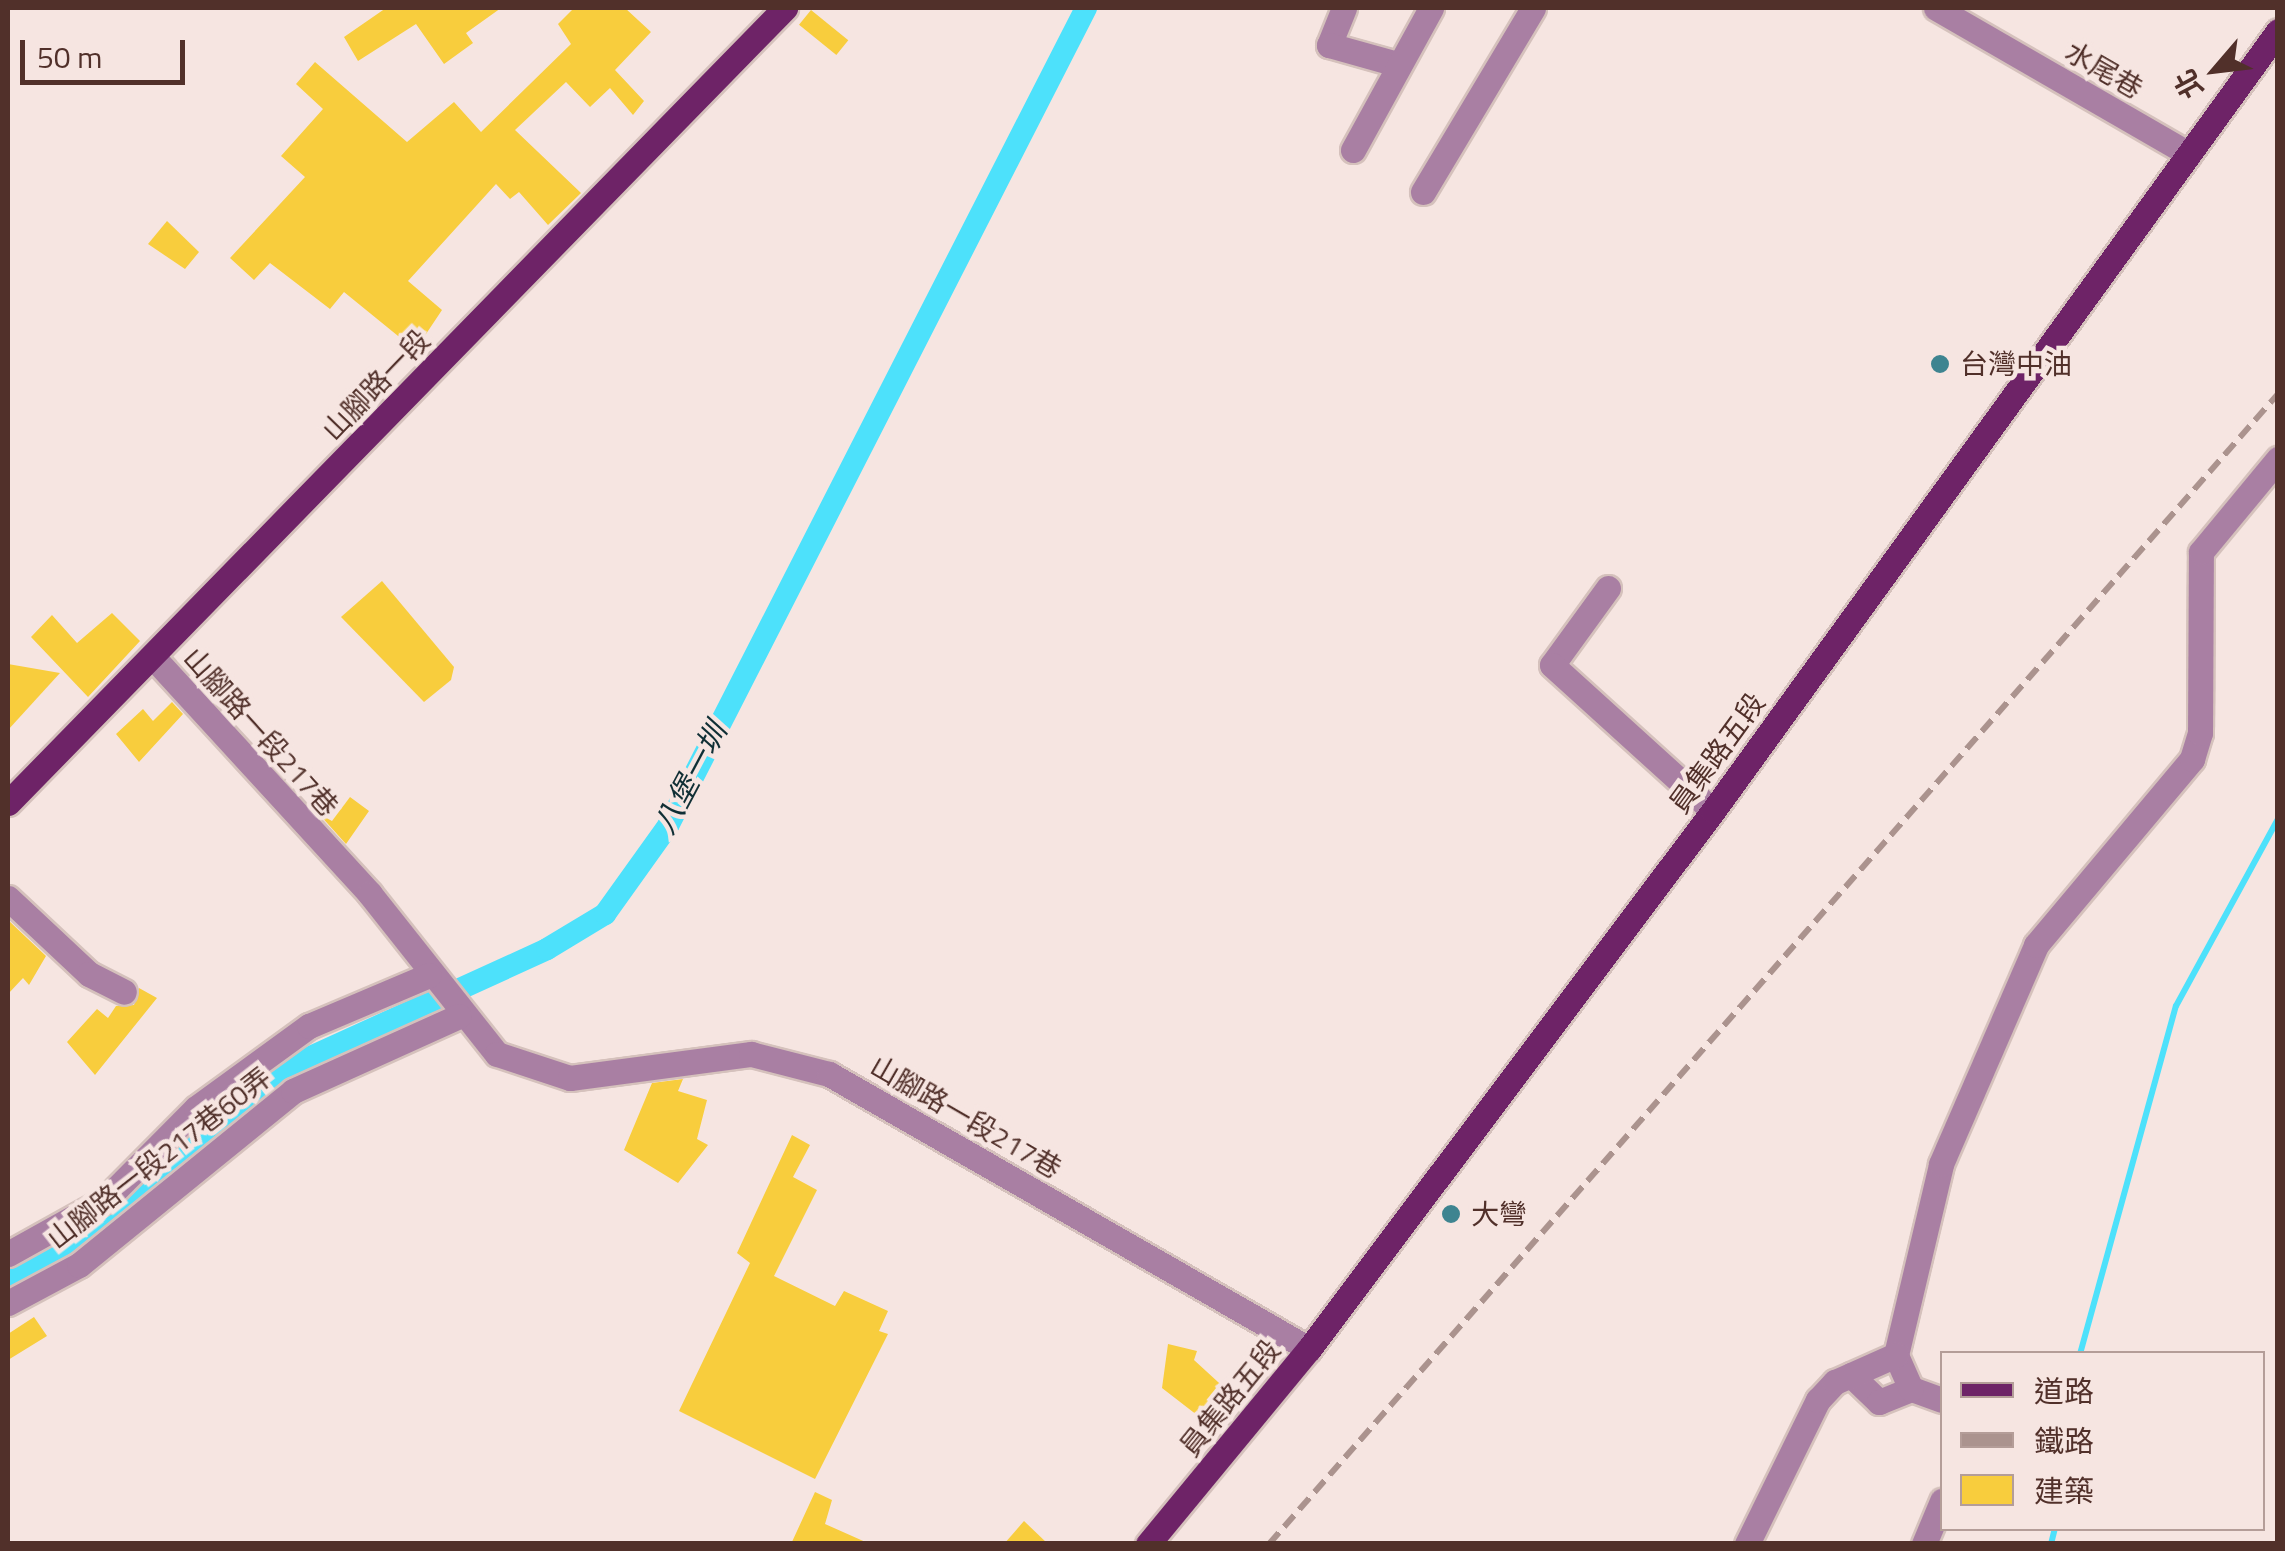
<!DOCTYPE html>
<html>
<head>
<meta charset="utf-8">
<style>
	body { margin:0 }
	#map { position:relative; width:2285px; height:1551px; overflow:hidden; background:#f6e5e1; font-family:"Titillium Web","Noto Sans TC",sans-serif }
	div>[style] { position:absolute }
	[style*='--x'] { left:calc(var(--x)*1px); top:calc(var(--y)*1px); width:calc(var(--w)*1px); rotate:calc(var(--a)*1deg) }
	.stream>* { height:6px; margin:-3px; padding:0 3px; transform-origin:3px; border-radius:3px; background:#4de1fb }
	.canal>* { height:22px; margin:-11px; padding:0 11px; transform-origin:11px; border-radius:11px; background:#4de1fb }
	.building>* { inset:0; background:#f8cd3d; transform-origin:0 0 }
	.roads { filter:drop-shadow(2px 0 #d5c1bc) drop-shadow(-2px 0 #d5c1bc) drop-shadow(0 2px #d5c1bc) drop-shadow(0 -2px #d5c1bc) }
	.minor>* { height:25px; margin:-12.5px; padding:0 12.5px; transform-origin:12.5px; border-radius:12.5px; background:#a97fa3 }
	.major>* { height:25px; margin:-12.5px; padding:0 12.5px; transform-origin:12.5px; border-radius:12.5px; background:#6e2367 }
	.rail>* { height:6px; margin-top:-3px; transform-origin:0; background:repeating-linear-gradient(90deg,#ab938e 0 15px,transparent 0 23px) }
	.dots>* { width:28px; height:28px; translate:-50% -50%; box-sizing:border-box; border:5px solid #f6e5e1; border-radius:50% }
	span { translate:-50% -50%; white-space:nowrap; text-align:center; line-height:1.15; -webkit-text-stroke:9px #f6e5e1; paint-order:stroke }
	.street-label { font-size:28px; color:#51302a }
	.poi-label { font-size:28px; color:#51302a }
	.left { translate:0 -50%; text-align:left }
	.water-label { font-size:30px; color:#102f35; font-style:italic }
	.frame { position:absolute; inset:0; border:10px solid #51302a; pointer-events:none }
	.legend { position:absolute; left:1940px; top:1351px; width:325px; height:180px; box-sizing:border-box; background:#f6e5e1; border:2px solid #b49d98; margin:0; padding:12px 18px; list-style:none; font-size:30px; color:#51302a }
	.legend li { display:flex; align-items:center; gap:20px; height:50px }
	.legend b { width:50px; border:2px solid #b49d98 }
	.north { position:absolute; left:2165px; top:20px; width:100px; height:100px; -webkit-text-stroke:8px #f6e5e1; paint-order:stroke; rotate:242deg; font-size:28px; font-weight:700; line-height:40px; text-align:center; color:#51302a }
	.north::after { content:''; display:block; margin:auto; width:35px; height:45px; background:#51302a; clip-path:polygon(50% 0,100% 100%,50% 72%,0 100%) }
	.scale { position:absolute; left:20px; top:40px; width:165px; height:45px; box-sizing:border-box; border:5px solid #51302a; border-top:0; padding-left:12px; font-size:30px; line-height:35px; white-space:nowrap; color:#51302a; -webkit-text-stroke:8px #f6e5e1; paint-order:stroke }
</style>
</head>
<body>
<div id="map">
	<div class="stream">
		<div style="--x:2080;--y:1354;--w:361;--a:-74.6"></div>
		<div style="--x:2176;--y:1006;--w:213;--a:-61.4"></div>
		<div style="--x:2051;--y:1544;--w:16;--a:-76"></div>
	</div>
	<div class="canal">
		<div style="--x:8;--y:1278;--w:108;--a:-29.4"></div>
		<div style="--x:102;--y:1225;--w:238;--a:-40.7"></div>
		<div style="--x:282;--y:1070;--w:291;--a:-24.5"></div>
		<div style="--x:547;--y:949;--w:68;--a:-31.1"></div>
		<div style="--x:605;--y:914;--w:108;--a:-54.4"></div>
		<div style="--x:668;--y:826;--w:919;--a:-62.93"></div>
	</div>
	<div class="building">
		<div style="clip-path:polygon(386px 8px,501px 8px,466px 33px,473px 43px,444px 64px,416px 24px,358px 61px,344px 37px)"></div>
		<div style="clip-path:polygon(574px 8px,625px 8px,651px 32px,615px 70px,644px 101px,633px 115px,610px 88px,590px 107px,566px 82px,515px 130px,581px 193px,548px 225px,519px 192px,510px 199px,496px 184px,408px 281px,442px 310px,422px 340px,411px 331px,403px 340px,344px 292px,330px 309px,270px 263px,254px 280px,230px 258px,305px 177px,281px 156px,323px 109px,296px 84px,315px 62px,407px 142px,454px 102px,481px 132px,571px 44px,558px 24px)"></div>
		<div style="left:811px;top:10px;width:48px;height:19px;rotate:39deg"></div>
		<div style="clip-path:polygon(167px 221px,199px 252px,185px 269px,148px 244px)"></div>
		<div style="clip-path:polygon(382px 581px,454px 667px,451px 680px,424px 702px,341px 617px)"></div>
		<div style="clip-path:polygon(112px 613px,140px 641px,88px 697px,31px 637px,52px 615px,77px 643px)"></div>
		<div style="clip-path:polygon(8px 664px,60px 673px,8px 730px)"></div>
		<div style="clip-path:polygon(172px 702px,183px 714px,139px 762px,116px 734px,143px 709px,153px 721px)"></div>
		<div style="clip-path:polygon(350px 797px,369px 811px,346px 844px,319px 814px,332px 821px)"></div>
		<div style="clip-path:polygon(8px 920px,46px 956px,29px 985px,23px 978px,8px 994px)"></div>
		<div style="clip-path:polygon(139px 988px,157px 998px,95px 1075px,67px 1042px,97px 1009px,108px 1018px,116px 1006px,134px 1005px)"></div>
		<div style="clip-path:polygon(683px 1079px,678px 1091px,707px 1100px,697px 1139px,708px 1145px,678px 1183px,624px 1150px,652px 1083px)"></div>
		<div style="clip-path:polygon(792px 1135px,810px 1145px,793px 1177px,817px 1190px,774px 1276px,835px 1306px,844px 1291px,888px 1311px,879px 1331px,888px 1334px,815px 1479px,679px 1411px,750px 1263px,737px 1253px)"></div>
		<div style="clip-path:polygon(34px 1317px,47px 1336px,8px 1360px,8px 1334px)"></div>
		<div style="clip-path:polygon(1168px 1344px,1197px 1351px,1194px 1360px,1230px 1393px,1206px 1422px,1162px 1388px)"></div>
		<div style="clip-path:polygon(815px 1492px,832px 1500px,825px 1524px,870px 1544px,791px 1544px)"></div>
		<div style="clip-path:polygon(1024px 1521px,1048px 1544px,1004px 1544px)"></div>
	</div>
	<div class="roads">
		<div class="minor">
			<div style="--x:1344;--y:8;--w:40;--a:112"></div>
			<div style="--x:1329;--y:45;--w:71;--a:15.6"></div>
			<div style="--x:1936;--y:8;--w:292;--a:30"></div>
			<div style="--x:1353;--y:150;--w:162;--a:-61.2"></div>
			<div style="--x:1423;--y:192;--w:214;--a:-59.1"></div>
			<div style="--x:1608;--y:588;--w:95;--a:126"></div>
			<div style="--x:1552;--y:665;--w:217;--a:42.2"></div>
			<div style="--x:153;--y:657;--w:321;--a:47.5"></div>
			<div style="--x:370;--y:894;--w:204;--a:51.6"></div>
			<div style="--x:497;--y:1054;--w:77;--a:18.2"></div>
			<div style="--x:570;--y:1078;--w:183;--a:-7.6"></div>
			<div style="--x:751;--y:1054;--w:81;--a:14.4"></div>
			<div style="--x:829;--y:1074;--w:553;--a:29.81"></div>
			<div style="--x:8;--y:898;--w:111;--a:43.2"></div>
			<div style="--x:89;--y:974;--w:39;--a:27"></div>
			<div style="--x:8;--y:1254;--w:111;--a:-29.1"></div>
			<div style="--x:105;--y:1200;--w:129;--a:-45.3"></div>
			<div style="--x:196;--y:1108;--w:140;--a:-36"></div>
			<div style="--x:309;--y:1026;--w:130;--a:-23"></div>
			<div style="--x:8;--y:1303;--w:81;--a:-28.2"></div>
			<div style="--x:79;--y:1265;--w:276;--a:-39.1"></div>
			<div style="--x:293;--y:1091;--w:182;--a:-24.3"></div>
			<div style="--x:1851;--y:1375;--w:39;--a:44"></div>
			<div style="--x:1879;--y:1402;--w:35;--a:-22"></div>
			<div style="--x:1942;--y:1400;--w:33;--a:-160"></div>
			<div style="--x:1911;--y:1389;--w:37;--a:-114"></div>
			<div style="--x:1896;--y:1355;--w:196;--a:-76.7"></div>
			<div style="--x:1941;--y:1164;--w:239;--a:-66.5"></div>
			<div style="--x:2036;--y:945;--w:243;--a:-50"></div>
			<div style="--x:2192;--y:759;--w:27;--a:-73"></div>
			<div style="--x:2200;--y:733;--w:181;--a:-89.7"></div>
			<div style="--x:2201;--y:552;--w:121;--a:-50.4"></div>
			<div style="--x:1747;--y:1544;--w:161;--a:-63.8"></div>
			<div style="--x:1818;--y:1400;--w:25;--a:-47"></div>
			<div style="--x:1835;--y:1382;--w:67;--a:-23.9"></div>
			<div style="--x:1924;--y:1544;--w:47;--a:-67.3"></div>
		</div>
		<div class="major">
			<div style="--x:8;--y:803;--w:1112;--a:-45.66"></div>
			<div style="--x:1148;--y:1544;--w:253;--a:-50.5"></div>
			<div style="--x:1309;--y:1349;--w:673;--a:-53.1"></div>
			<div style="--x:1713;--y:811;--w:963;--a:-54.08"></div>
		</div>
	</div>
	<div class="rail">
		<div style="--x:1269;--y:1544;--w:1530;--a:-48.74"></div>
	</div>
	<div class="dots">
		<div style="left:1940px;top:364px;background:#3e8490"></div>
		<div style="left:1451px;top:1214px;background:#3e8490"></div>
	</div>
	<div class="street-label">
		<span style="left:2104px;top:70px;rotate:30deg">水尾巷</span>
		<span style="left:376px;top:385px;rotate:-46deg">山腳路一段</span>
		<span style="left:261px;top:732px;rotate:48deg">山腳路一段217巷</span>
		<span style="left:1717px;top:753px;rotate:-54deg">員集路五段</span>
		<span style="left:966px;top:1117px;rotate:30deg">山腳路一段217巷</span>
		<span style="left:159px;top:1158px;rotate:-38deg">山腳路一段217巷60弄</span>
		<span style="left:1230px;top:1398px;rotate:-51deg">員集路五段</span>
	</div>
	<div class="poi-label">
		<span class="left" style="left:1960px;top:364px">台灣中油</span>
		<span class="left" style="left:1471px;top:1214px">大彎</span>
	</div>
	<div class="water-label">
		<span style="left:690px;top:778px;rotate:-62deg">八堡一圳</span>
	</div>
	<div class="frame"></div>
	<ul class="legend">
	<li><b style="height:12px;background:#6e2367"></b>道路</li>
	<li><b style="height:12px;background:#ab938e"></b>鐵路</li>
	<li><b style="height:28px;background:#f8cd3d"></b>建築</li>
	</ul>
	<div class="north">北</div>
	<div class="scale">50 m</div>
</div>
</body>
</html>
